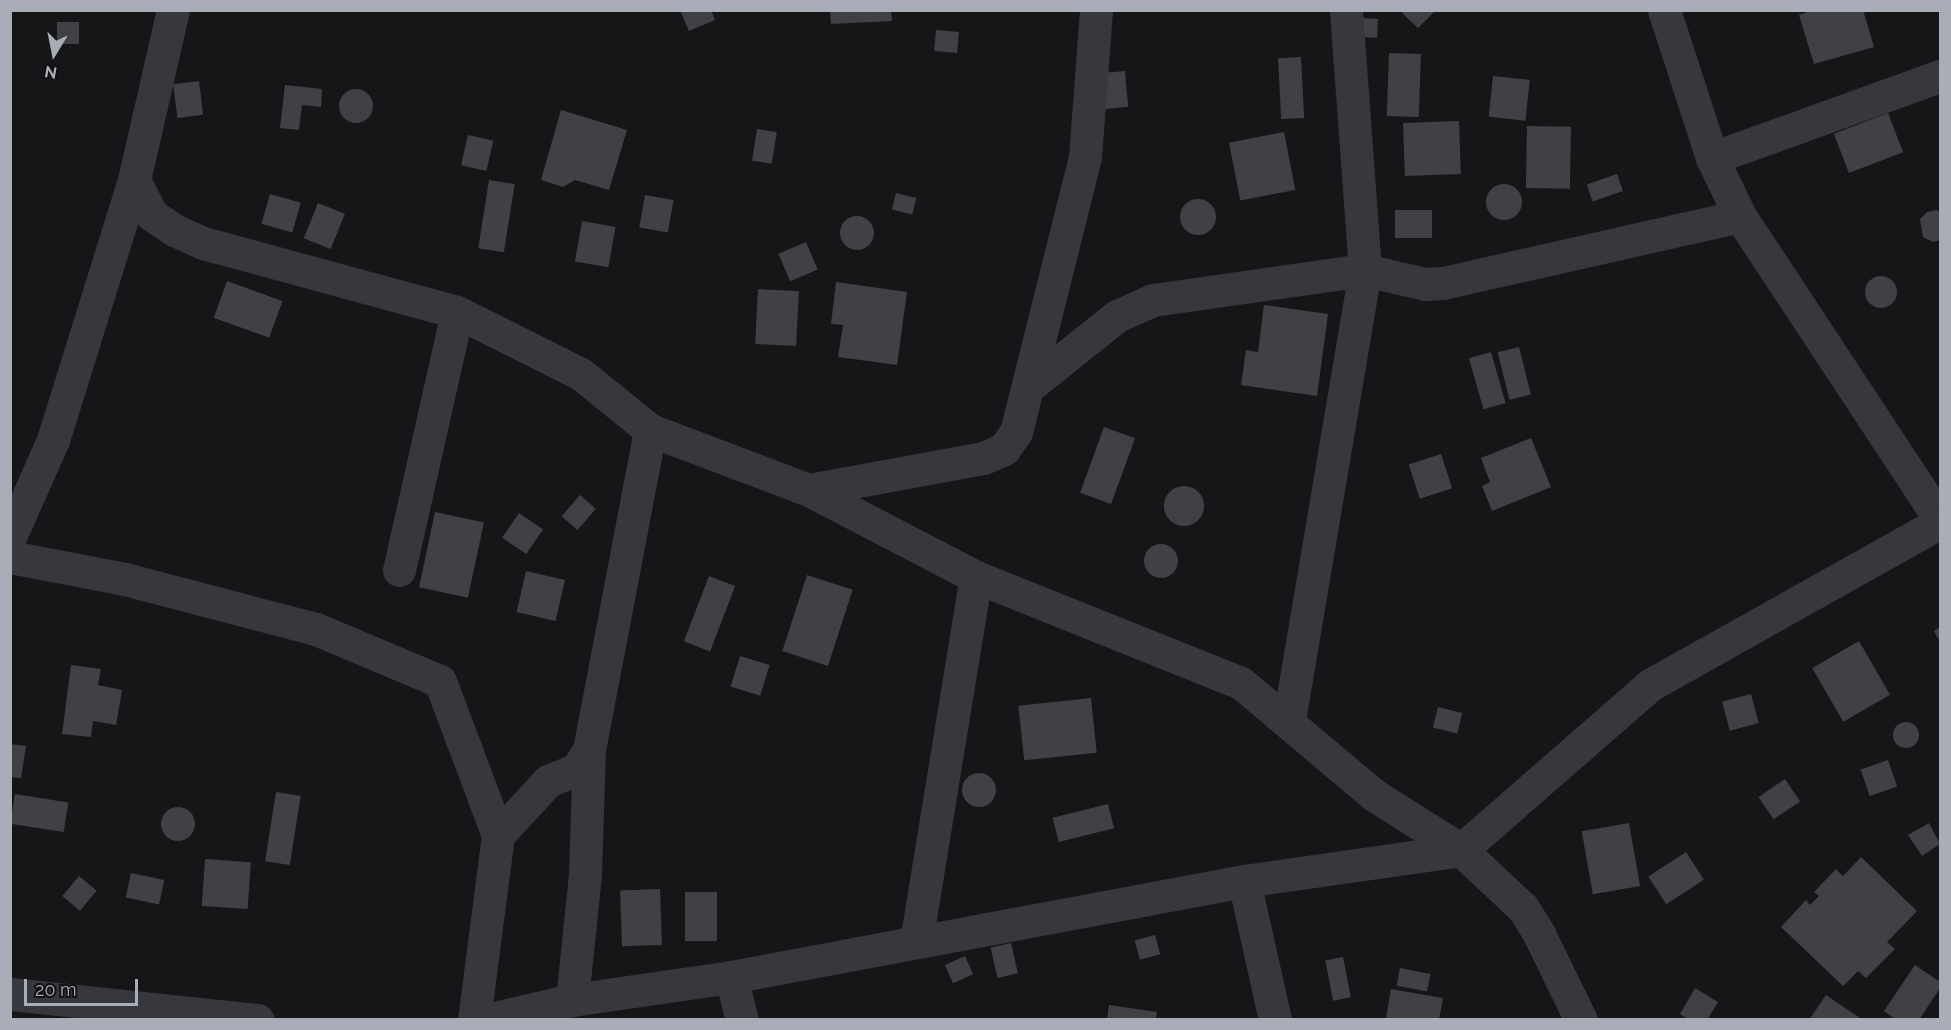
<!DOCTYPE html>
<html>
<head>
<meta charset="utf-8">
<style>
	body { margin:0 }
	#map { position:relative; width:1951px; height:1030px; overflow:hidden; background:#161618; font-family:Raleway,sans-serif }
	div>[style] { position:absolute }
	[style*='--x'] { left:calc(var(--x)*1px); top:calc(var(--y)*1px); width:calc(var(--w)*1px); rotate:calc(var(--a)*1deg) }
	.building>* { inset:0; background:#404145; transform-origin:0 0 }
	.round { border-radius:50% }
	.minor>* { height:33px; margin:-16.5px; padding:0 16.5px; transform-origin:16.5px; border-radius:16.5px; background:#37383d }
	span { translate:-50% -50%; white-space:nowrap; text-align:center; line-height:1.15; -webkit-text-stroke:5px #111113; paint-order:stroke }
	.frame { position:absolute; inset:0; border:12px solid #a8adb8; pointer-events:none }
	.north { position:absolute; left:24px; top:24px; width:60px; height:60px; -webkit-text-stroke:4px #111113; paint-order:stroke; rotate:190deg; font-size:16px; font-weight:700; line-height:24px; text-align:center; color:#a8adb8 }
	.north::after { content:''; display:block; margin:auto; width:21px; height:27px; background:#a8adb8; clip-path:polygon(50% 0,100% 100%,50% 72%,0 100%) }
	.scale { position:absolute; left:24px; top:979px; width:114px; height:27px; box-sizing:border-box; border:3px solid #a8adb8; border-top:0; padding-left:8px; font-size:18px; line-height:21px; white-space:nowrap; color:#a8adb8; -webkit-text-stroke:4px #111113; paint-order:stroke }
</style>
</head>
<body>
<div id="map">
	<div class="building">
		<div style="clip-path:polygon(680px 10px,711px 10px,715px 20px,689px 31px)"></div>
		<div style="clip-path:polygon(830px 10px,891px 10px,892px 21px,831px 24px)"></div>
		<div style="clip-path:polygon(1405px 10px,1436px 10px,1418px 28px,1402px 13px)"></div>
		<div style="clip-path:polygon(1813px 10px,1863px 10px,1874px 47px,1814px 64px,1799px 15px)"></div>
		<div style="left:1361px;top:18px;width:17px;height:19px;rotate:3deg"></div>
		<div style="left:57px;top:22px;width:22px;height:22px"></div>
		<div style="left:936px;top:30px;width:23px;height:21px;rotate:5deg"></div>
		<div style="left:1389px;top:53px;width:32px;height:63px;rotate:2deg"></div>
		<div style="left:1301px;top:57px;width:61px;height:23px;rotate:87deg"></div>
		<div style="left:1125px;top:71px;width:36px;height:26px;rotate:85deg"></div>
		<div style="left:1493px;top:76px;width:37px;height:41px;rotate:6deg"></div>
		<div style="left:199px;top:81px;width:34px;height:26px;rotate:83deg"></div>
		<div style="clip-path:polygon(285px 85px,322px 89px,321px 107px,302px 105px,299px 130px,280px 128px)"></div>
		<div class="round" style="left:339px;top:89px;width:34px;height:34px"></div>
		<div style="clip-path:polygon(561px 110px,627px 130px,609px 190px,575px 180px,563px 187px,541px 180px)"></div>
		<div style="left:1888px;top:113px;width:42px;height:58px;rotate:69deg"></div>
		<div style="left:1459px;top:121px;width:53px;height:56px;rotate:88deg"></div>
		<div style="left:1527px;top:126px;width:44px;height:62px;rotate:1deg"></div>
		<div style="left:757px;top:129px;width:20px;height:32px;rotate:9deg"></div>
		<div style="left:1284px;top:132px;width:59px;height:56px;rotate:79deg"></div>
		<div style="left:468px;top:135px;width:26px;height:31px;rotate:13deg"></div>
		<div style="left:1617px;top:174px;width:18px;height:32px;rotate:71deg"></div>
		<div style="left:489px;top:180px;width:26px;height:69px;rotate:9deg"></div>
		<div class="round" style="left:1486px;top:184px;width:36px;height:36px"></div>
		<div style="left:896px;top:193px;width:21px;height:17px;rotate:14deg"></div>
		<div style="left:270px;top:194px;width:32px;height:31px;rotate:16deg"></div>
		<div style="left:645px;top:195px;width:29px;height:33px;rotate:10deg"></div>
		<div class="round" style="left:1180px;top:199px;width:36px;height:36px"></div>
		<div style="left:318px;top:203px;width:29px;height:38px;rotate:22deg"></div>
		<div style="left:1395px;top:210px;width:37px;height:28px"></div>
		<div style="clip-path:polygon(1937px 210px,1940px 212px,1940px 240px,1933px 242px,1923px 237px,1920px 219px,1927px 212px)"></div>
		<div class="round" style="left:840px;top:216px;width:34px;height:34px"></div>
		<div style="left:582px;top:221px;width:34px;height:41px;rotate:10deg"></div>
		<div style="left:806px;top:242px;width:30px;height:30px;rotate:67deg"></div>
		<div class="round" style="left:1865px;top:276px;width:32px;height:32px"></div>
		<div style="left:227px;top:281px;width:59px;height:39px;rotate:20deg"></div>
		<div style="clip-path:polygon(836px 282px,907px 292px,897px 365px,838px 357px,843px 325px,831px 324px)"></div>
		<div style="left:758px;top:289px;width:41px;height:55px;rotate:3deg"></div>
		<div style="clip-path:polygon(1264px 305px,1328px 314px,1317px 396px,1241px 385px,1246px 350px,1258px 352px)"></div>
		<div style="left:1519px;top:347px;width:49px;height:22px;rotate:76deg"></div>
		<div style="left:1491px;top:352px;width:53px;height:23px;rotate:74deg"></div>
		<div style="left:1104px;top:427px;width:33px;height:70px;rotate:20deg"></div>
		<div style="clip-path:polygon(1531px 438px,1551px 487px,1492px 511px,1482px 486px,1490px 482px,1481px 458px)"></div>
		<div style="left:1441px;top:454px;width:36px;height:34px;rotate:72deg"></div>
		<div class="round" style="left:1164px;top:486px;width:40px;height:40px"></div>
		<div style="left:580px;top:495px;width:21px;height:28px;rotate:41deg"></div>
		<div style="left:435px;top:512px;width:50px;height:77px;rotate:12deg"></div>
		<div style="left:519px;top:513px;width:29px;height:30px;rotate:34deg"></div>
		<div class="round" style="left:1144px;top:544px;width:34px;height:34px"></div>
		<div style="left:526px;top:571px;width:40px;height:42px;rotate:13deg"></div>
		<div style="left:807px;top:575px;width:48px;height:80px;rotate:18deg"></div>
		<div style="left:709px;top:576px;width:28px;height:70px;rotate:21deg"></div>
		<div style="clip-path:polygon(1940px 627px,1940px 642px,1934px 631px)"></div>
		<div style="left:1859px;top:641px;width:62px;height:54px;rotate:60deg"></div>
		<div style="left:740px;top:656px;width:31px;height:32px;rotate:17deg"></div>
		<div style="clip-path:polygon(71px 665px,101px 669px,98px 685px,122px 690px,116px 725px,93px 721px,91px 737px,62px 734px)"></div>
		<div style="left:1751px;top:694px;width:30px;height:30px;rotate:75deg"></div>
		<div style="left:1091px;top:698px;width:55px;height:73px;rotate:84deg"></div>
		<div style="left:1438px;top:707px;width:25px;height:21px;rotate:14deg"></div>
		<div class="round" style="left:1893px;top:722px;width:26px;height:26px"></div>
		<div style="clip-path:polygon(10px 744px,26px 746px,21px 778px,10px 777px)"></div>
		<div style="left:1888px;top:760px;width:28px;height:29px;rotate:71deg"></div>
		<div class="round" style="left:962px;top:773px;width:34px;height:34px"></div>
		<div style="left:1785px;top:779px;width:27px;height:32px;rotate:56deg"></div>
		<div style="left:276px;top:792px;width:25px;height:70px;rotate:9deg"></div>
		<div style="left:15px;top:794px;width:54px;height:30px;rotate:9deg"></div>
		<div style="left:1108px;top:804px;width:25px;height:57px;rotate:76deg"></div>
		<div class="round" style="left:161px;top:807px;width:34px;height:34px"></div>
		<div style="left:1629px;top:823px;width:64px;height:48px;rotate:80deg"></div>
		<div style="clip-path:polygon(1929px 823px,1940px 844px,1922px 856px,1908px 835px)"></div>
		<div style="left:1686px;top:852px;width:33px;height:45px;rotate:57deg"></div>
		<div style="clip-path:polygon(1861px 857px,1917px 911px,1887px 942px,1895px 949px,1866px 978px,1858px 971px,1843px 986px,1781px 927px,1806px 900px,1810px 905px,1819px 896px,1814px 892px,1836px 869px,1843px 876px)"></div>
		<div style="left:205px;top:859px;width:46px;height:47px;rotate:4deg"></div>
		<div style="left:131px;top:873px;width:34px;height:25px;rotate:12deg"></div>
		<div style="left:79px;top:876px;width:23px;height:26px;rotate:40deg"></div>
		<div style="left:660px;top:889px;width:56px;height:40px;rotate:88deg"></div>
		<div style="left:685px;top:892px;width:32px;height:49px"></div>
		<div style="left:1155px;top:935px;width:20px;height:21px;rotate:75deg"></div>
		<div style="left:1011px;top:943px;width:31px;height:21px;rotate:77deg"></div>
		<div style="left:965px;top:956px;width:20px;height:22px;rotate:66deg"></div>
		<div style="left:1343px;top:957px;width:41px;height:18px;rotate:79deg"></div>
		<div style="clip-path:polygon(1915px 965px,1940px 982px,1940px 988px,1919px 1020px,1896px 1020px,1884px 1011px)"></div>
		<div style="left:1400px;top:968px;width:31px;height:18px;rotate:11deg"></div>
		<div style="clip-path:polygon(1695px 988px,1718px 1002px,1707px 1020px,1689px 1020px,1680px 1014px)"></div>
		<div style="clip-path:polygon(1391px 989px,1443px 998px,1439px 1020px,1386px 1018px)"></div>
		<div style="clip-path:polygon(1826px 995px,1863px 1020px,1809px 1020px)"></div>
		<div style="clip-path:polygon(1109px 1005px,1157px 1012px,1156px 1020px,1107px 1020px)"></div>
	</div>
	<div class="minor">
		<div style="--x:1664;--y:10;--w:156;--a:72"></div>
		<div style="--x:1712;--y:158;--w:64;--a:64.2"></div>
		<div style="--x:1740;--y:216;--w:363;--a:56.6"></div>
		<div style="--x:1712;--y:158;--w:242;--a:-19.8"></div>
		<div style="--x:134;--y:180;--w:39;--a:63"></div>
		<div style="--x:152;--y:215;--w:27;--a:34"></div>
		<div style="--x:174;--y:230;--w:32;--a:24"></div>
		<div style="--x:203;--y:243;--w:263;--a:15.2"></div>
		<div style="--x:457;--y:312;--w:139;--a:26.6"></div>
		<div style="--x:581;--y:374;--w:89;--a:39.1"></div>
		<div style="--x:650;--y:430;--w:170;--a:20.7"></div>
		<div style="--x:809;--y:490;--w:188;--a:27.5"></div>
		<div style="--x:976;--y:577;--w:285;--a:21.8"></div>
		<div style="--x:1241;--y:683;--w:174;--a:40.1"></div>
		<div style="--x:1374;--y:795;--w:103;--a:32.3"></div>
		<div style="--x:1461;--y:850;--w:85;--a:43.1"></div>
		<div style="--x:1523;--y:908;--w:31;--a:58"></div>
		<div style="--x:1539;--y:934;--w:96;--a:64"></div>
		<div style="--x:1028;--y:387;--w:114;--a:-38.6"></div>
		<div style="--x:1117;--y:316;--w:39;--a:-24"></div>
		<div style="--x:1153;--y:300;--w:214;--a:-8.1"></div>
		<div style="--x:1365;--y:270;--w:62;--a:13.1"></div>
		<div style="--x:1425;--y:284;--w:18;--a:-3"></div>
		<div style="--x:1443;--y:283;--w:304;--a:-12.7"></div>
		<div style="--x:809;--y:490;--w:177;--a:-10.4"></div>
		<div style="--x:983;--y:458;--w:23;--a:-23"></div>
		<div style="--x:1004;--y:449;--w:21;--a:-55"></div>
		<div style="--x:1016;--y:432;--w:284;--a:-75.9"></div>
		<div style="--x:1085;--y:157;--w:147;--a:-85.7"></div>
		<div style="--x:10;--y:537;--w:106;--a:-66.1"></div>
		<div style="--x:53;--y:440;--w:272;--a:-72.7"></div>
		<div style="--x:134;--y:180;--w:174;--a:-77.1"></div>
		<div style="--x:10;--y:557;--w:117;--a:10.8"></div>
		<div style="--x:125;--y:579;--w:197;--a:14.7"></div>
		<div style="--x:316;--y:629;--w:134;--a:22.8"></div>
		<div style="--x:440;--y:681;--w:165;--a:69.4"></div>
		<div style="--x:498;--y:835;--w:187;--a:97.4"></div>
		<div style="--x:399;--y:570;--w:264;--a:-77.3"></div>
		<div style="--x:1289;--y:720;--w:456;--a:-80.4"></div>
		<div style="--x:1365;--y:270;--w:261;--a:-94.2"></div>
		<div style="--x:498;--y:835;--w:74;--a:-47.2"></div>
		<div style="--x:548;--y:781;--w:31;--a:-22"></div>
		<div style="--x:577;--y:769;--w:22;--a:-58"></div>
		<div style="--x:589;--y:750;--w:326;--a:-79.2"></div>
		<div style="--x:1244;--y:881;--w:142;--a:77.4"></div>
		<div style="--x:916;--y:942;--w:370;--a:-80.7"></div>
		<div style="--x:731;--y:977;--w:44;--a:75.7"></div>
		<div style="--x:10;--y:994;--w:249;--a:6"></div>
		<div style="--x:572;--y:1000;--w:126;--a:-84.1"></div>
		<div style="--x:585;--y:875;--w:125;--a:-88.2"></div>
		<div style="--x:486;--y:1020;--w:88;--a:-13.1"></div>
		<div style="--x:572;--y:1000;--w:161;--a:-8.2"></div>
		<div style="--x:731;--y:977;--w:522;--a:-10.6"></div>
		<div style="--x:1244;--y:881;--w:219;--a:-8.1"></div>
		<div style="--x:1461;--y:850;--w:251;--a:-41.1"></div>
		<div style="--x:1650;--y:685;--w:333;--a:-29.3"></div>
	</div>
	<div class="frame"></div>
	<div class="north">N</div>
	<div class="scale">20 m</div>
</div>
</body>
</html>
